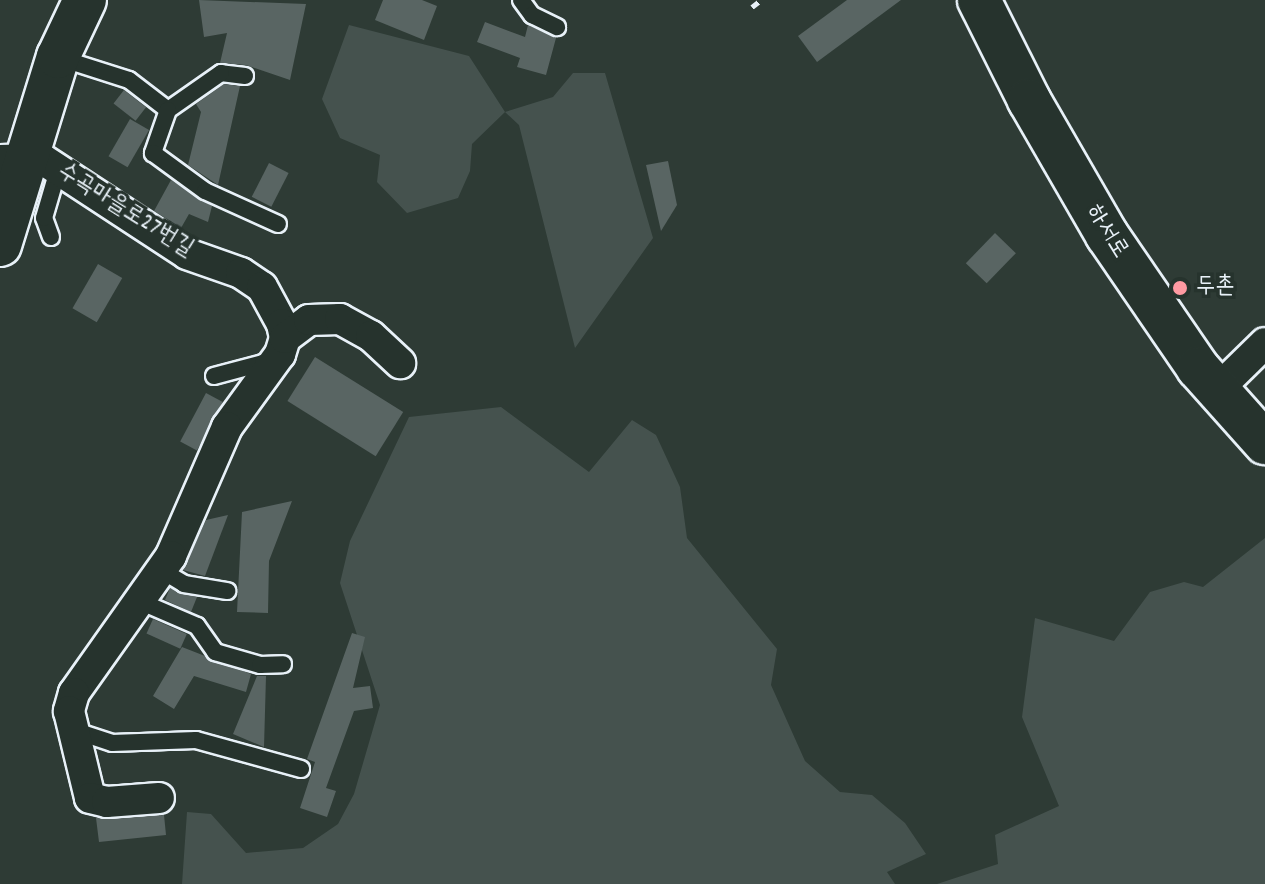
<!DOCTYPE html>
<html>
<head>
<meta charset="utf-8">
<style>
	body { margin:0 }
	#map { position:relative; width:1265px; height:884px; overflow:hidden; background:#2e3b35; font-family:Dekko,"Poor Story",sans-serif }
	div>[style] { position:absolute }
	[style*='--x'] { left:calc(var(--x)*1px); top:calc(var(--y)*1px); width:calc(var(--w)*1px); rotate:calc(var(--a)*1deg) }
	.green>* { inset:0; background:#45524e }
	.building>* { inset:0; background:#596563; transform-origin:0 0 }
	.path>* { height:5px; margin-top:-2.5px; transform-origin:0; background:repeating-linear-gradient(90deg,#e8f1f8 0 8px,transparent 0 14px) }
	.roads { filter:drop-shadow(2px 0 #e8f1f8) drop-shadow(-2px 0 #e8f1f8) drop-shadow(0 2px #e8f1f8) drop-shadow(0 -2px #e8f1f8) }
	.lane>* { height:16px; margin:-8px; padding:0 8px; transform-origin:8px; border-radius:8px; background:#26332d }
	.street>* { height:30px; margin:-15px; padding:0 15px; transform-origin:15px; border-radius:15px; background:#26332d }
	.secondary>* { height:42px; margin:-21px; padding:0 21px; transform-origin:21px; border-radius:21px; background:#26332d }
	.dots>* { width:22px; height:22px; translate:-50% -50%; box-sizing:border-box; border:4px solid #26332d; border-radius:50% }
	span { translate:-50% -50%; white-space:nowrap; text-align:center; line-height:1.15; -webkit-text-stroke:7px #26332d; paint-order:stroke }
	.street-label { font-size:24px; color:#e8f1f8 }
	.poi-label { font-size:24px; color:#e8f1f8 }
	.left { translate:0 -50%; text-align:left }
</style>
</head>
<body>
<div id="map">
	<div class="green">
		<div style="clip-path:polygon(349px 25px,469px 56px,505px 112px,553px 97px,573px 73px,605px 73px,653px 238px,575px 348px,519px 125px,505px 112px,472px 144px,470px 171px,458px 198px,407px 213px,377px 182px,380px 155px,340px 138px,322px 99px)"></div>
		<div style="clip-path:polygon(501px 407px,589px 472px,632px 420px,656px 435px,680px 487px,687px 538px,777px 649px,771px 685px,805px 761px,840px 792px,872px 795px,905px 823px,926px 854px,887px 872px,895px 884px,182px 884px,187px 812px,211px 814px,246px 853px,303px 848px,338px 824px,354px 794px,380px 705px,340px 583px,350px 541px,409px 417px)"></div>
		<div style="clip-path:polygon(1265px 538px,1265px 884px,937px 884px,998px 864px,995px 835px,1059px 806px,1022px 717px,1035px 618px,1114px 641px,1150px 592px,1184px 582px,1203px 587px)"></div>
	</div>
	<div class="building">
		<div style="clip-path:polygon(199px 0,306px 4px,290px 80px,246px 65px,220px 63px,227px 33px,204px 37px)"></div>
		<div style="clip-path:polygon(383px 0,422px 0,437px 6px,424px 40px,375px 20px)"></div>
		<div style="clip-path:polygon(847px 0,901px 0,817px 62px,798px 36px)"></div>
		<div style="clip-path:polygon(485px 22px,525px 37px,528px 25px,556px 38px,546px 75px,517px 67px,520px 58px,477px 42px)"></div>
		<div style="clip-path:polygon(224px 84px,240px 86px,218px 185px,188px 165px,201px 112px,196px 104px)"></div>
		<div style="left:124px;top:90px;width:28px;height:17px;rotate:38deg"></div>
		<div style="left:130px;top:119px;width:22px;height:43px;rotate:30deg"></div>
		<div style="clip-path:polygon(668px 161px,677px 205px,661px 231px,646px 165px)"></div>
		<div style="left:269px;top:163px;width:22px;height:38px;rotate:27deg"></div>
		<div style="clip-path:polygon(171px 180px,212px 206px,208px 222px,189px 214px,181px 228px,154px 211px)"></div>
		<div style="left:995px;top:233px;width:29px;height:42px;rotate:44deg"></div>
		<div style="left:98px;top:264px;width:28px;height:51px;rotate:30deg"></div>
		<div style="left:315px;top:357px;width:104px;height:52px;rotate:32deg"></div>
		<div style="left:206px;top:393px;width:19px;height:55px;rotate:28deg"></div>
		<div style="clip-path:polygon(292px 501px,269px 561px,268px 613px,237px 612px,242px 512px)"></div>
		<div style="clip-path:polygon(228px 515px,205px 576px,183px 570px,206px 520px)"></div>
		<div style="clip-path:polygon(170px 588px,197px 597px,191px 612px,165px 600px)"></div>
		<div style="left:153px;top:619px;width:37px;height:16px;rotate:24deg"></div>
		<div style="clip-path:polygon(352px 633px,365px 637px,353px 688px,370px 686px,373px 708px,354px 711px,326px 788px,336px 791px,327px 817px,300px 808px,315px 762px,307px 759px)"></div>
		<div style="clip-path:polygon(182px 647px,251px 674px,246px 692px,194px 676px,174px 709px,153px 696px)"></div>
		<div style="clip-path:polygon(257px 676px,266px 676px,264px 747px,233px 734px)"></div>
		<div style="clip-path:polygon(164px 815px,166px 835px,99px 842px,96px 818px)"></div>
	</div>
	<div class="path">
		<div style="--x:752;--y:7;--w:11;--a:-38"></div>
	</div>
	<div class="roads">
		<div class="lane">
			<div style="--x:521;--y:0;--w:19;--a:54"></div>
			<div style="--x:532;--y:15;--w:28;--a:26"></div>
			<div style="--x:60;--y:58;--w:72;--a:17.7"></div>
			<div style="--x:129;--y:80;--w:49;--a:37.6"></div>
			<div style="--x:245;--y:76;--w:24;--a:-173"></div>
			<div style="--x:221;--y:73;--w:65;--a:145.1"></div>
			<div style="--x:168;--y:110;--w:46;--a:109.2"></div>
			<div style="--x:153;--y:153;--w:64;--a:36.2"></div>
			<div style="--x:205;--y:191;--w:80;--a:24.3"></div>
			<div style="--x:51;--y:237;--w:20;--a:-110"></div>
			<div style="--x:44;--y:218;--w:50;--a:-73.7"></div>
			<div style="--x:214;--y:376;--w:51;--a:-14.9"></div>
			<div style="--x:263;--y:363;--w:9;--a:36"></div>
			<div style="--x:161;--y:570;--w:27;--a:31"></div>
			<div style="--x:184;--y:584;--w:44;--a:9.2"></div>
			<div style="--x:139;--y:601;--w:63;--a:23.3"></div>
			<div style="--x:197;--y:626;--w:32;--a:55"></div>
			<div style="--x:215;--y:652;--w:47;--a:16.1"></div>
			<div style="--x:260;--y:665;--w:23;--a:-2"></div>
			<div style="--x:73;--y:730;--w:41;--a:18.4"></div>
			<div style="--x:112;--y:743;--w:84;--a:-2"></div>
			<div style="--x:196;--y:740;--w:109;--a:15.4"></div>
		</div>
		<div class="street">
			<div style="--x:0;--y:160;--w:42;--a:-1.4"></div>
			<div style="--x:42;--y:159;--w:173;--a:33.2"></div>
			<div style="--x:187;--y:254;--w:57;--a:19.4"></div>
			<div style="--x:241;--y:273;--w:25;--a:34"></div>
			<div style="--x:262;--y:287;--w:42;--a:61.6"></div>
			<div style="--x:282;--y:324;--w:14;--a:78"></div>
			<div style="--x:285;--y:338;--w:17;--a:107"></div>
			<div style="--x:280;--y:354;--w:90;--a:126"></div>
			<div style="--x:227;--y:427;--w:141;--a:113.5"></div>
			<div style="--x:171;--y:556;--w:168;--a:125.3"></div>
			<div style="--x:74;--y:693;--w:19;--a:106"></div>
			<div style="--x:69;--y:711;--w:89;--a:76.4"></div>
			<div style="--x:90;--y:798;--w:17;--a:13"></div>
			<div style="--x:107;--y:802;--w:52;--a:-4.4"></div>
			<div style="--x:285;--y:338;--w:30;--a:-37"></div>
			<div style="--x:309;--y:320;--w:31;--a:-2"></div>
			<div style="--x:340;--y:319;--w:35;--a:29"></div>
			<div style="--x:371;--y:336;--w:40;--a:43"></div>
			<div style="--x:1217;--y:390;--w:67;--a:-44.4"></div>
		</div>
		<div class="secondary">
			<div style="--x:979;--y:0;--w:112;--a:63.4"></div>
			<div style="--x:1029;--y:100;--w:156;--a:60"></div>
			<div style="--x:1107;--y:235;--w:161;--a:55.6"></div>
			<div style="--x:1198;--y:368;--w:101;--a:48.2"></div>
			<div style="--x:0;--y:245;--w:197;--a:-72.9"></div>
			<div style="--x:58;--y:57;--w:63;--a:-64.7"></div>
		</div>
	</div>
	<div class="dots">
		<div style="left:1180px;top:288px;background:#ff9aa2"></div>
	</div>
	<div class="street-label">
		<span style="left:125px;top:211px;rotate:32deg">수곡마을로27번길</span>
		<span style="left:1106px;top:232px;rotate:58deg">하서로</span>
	</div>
	<div class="poi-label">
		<span class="left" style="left:1196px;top:288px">두촌</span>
	</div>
</div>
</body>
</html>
